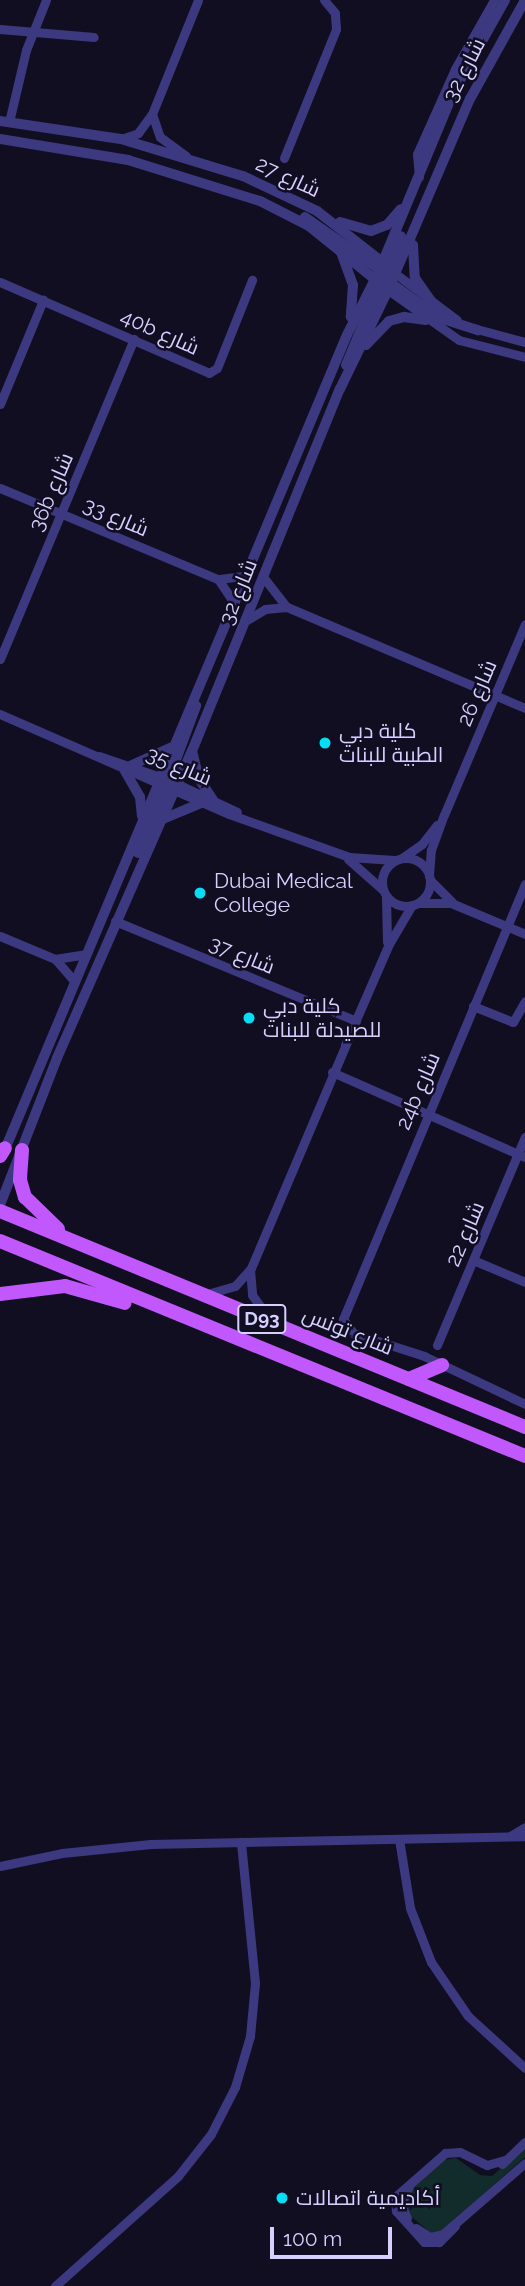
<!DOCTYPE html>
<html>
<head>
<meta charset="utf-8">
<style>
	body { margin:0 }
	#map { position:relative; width:525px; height:2286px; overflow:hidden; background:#120e22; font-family:Raleway,Cairo,sans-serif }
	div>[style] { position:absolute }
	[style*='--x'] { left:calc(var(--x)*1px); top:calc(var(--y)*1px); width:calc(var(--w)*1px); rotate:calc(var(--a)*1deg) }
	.green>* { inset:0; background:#112c2b }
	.minor>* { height:9px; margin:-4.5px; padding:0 4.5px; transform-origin:4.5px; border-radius:4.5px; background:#3d3981 }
	.minor>.ring { margin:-4.5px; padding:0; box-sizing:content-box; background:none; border:9px solid #3d3981; border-radius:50% }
	.tertiary>* { height:10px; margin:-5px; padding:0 5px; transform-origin:5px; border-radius:5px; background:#3d3981 }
	.primary>* { height:14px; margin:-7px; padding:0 7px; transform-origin:7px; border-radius:7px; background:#c158fe }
	.dots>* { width:19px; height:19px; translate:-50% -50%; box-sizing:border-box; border:4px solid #120e22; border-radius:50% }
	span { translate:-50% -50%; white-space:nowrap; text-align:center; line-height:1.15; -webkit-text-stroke:5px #120e22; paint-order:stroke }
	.shield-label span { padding:2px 5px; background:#120e22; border:2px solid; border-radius:5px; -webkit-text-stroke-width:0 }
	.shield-label { font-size:19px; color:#d5d0ff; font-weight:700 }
	.street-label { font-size:21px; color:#d5d0ff }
	.poi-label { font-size:21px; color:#d5d0ff }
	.left { translate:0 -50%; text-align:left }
	.scale { position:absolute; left:270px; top:2227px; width:122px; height:32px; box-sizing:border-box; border:4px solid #d5d0ff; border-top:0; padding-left:9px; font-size:21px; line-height:24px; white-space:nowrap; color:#d5d0ff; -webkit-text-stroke:5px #120e22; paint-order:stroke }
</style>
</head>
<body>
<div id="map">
	<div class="green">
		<div style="clip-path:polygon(525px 2148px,525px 2157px,442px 2231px,431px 2233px,407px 2213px,408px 2193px,443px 2160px,456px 2158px,480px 2175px,492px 2176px)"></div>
	</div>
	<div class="minor">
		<div style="--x:0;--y:29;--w:94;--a:4.9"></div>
		<div style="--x:152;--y:114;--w:24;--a:71"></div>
		<div style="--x:160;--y:137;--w:32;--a:36"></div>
		<div style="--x:9;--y:122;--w:74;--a:-76.7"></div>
		<div style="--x:26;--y:50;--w:54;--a:-68.2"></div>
		<div style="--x:121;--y:139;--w:18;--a:-19"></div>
		<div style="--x:138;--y:133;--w:24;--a:-54"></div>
		<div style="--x:152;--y:114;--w:123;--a:-68"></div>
		<div style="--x:284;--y:158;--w:139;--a:-68"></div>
		<div style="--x:336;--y:29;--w:16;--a:-94"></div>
		<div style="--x:335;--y:13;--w:17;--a:-130"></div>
		<div style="--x:419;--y:177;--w:23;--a:-95"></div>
		<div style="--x:417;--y:154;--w:93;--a:-65.9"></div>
		<div style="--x:455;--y:69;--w:79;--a:-60.5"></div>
		<div style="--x:396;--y:274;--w:76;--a:37"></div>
		<div style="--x:0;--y:282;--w:228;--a:23.5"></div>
		<div style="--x:209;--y:373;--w:9;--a:-32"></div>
		<div style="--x:217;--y:368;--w:95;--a:-68.3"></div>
		<div style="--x:388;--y:290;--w:87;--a:35.2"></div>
		<div style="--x:459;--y:340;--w:68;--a:14.4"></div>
		<div style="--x:473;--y:328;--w:54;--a:15.1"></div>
		<div style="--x:0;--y:404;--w:113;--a:-67.5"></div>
		<div style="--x:0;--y:488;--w:236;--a:22.7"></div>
		<div style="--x:218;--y:579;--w:30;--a:56"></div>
		<div style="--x:264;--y:578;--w:37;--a:52"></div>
		<div style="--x:287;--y:607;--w:259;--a:23"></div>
		<div style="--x:220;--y:579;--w:28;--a:-8"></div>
		<div style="--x:247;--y:620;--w:21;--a:-31"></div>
		<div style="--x:265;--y:609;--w:22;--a:-5"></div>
		<div style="--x:0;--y:659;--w:347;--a:-67.3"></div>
		<div style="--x:0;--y:714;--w:250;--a:23.6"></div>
		<div style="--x:229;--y:814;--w:127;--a:19.7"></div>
		<div style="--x:349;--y:857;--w:45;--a:3.8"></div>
		<div style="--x:99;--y:756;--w:74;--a:18.9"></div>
		<div style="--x:169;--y:780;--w:75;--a:25.2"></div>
		<div style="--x:402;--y:858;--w:24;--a:-35"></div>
		<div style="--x:422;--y:844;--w:24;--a:-52"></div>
		<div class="ring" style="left:382px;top:858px;width:39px;height:39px"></div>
		<div style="--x:348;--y:859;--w:45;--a:41.4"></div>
		<div style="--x:429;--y:876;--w:26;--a:-86"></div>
		<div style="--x:431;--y:850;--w:37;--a:-70"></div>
		<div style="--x:444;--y:815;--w:207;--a:-67"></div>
		<div style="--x:430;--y:880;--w:31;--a:45"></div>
		<div style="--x:525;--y:884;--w:472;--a:112.7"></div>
		<div style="--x:343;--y:1319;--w:17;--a:54"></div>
		<div style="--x:353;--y:1333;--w:75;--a:17.9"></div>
		<div style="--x:424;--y:1356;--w:112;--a:25.4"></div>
		<div style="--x:386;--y:897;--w:45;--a:88.7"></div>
		<div style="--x:418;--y:903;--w:33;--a:0"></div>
		<div style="--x:451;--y:903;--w:80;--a:22.7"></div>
		<div style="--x:115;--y:921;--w:261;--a:22.5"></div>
		<div style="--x:0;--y:936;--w:60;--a:22.7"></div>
		<div style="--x:55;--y:959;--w:32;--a:-9"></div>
		<div style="--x:56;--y:960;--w:29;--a:49"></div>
		<div style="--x:473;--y:1006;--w:43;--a:21.8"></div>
		<div style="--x:513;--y:1022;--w:24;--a:-60"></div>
		<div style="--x:345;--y:1045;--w:110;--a:-66.5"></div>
		<div style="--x:389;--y:944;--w:45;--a:-59.5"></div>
		<div style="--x:332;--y:1072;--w:211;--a:23.8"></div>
		<div style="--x:473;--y:1260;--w:56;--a:22.9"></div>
		<div style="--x:250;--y:1270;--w:25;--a:85"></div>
		<div style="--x:252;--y:1295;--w:31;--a:54"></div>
		<div style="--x:207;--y:1294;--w:29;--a:-16"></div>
		<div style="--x:235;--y:1286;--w:24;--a:-48"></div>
		<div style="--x:251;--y:1268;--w:246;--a:-67"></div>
		<div style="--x:437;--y:1345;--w:226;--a:-67.1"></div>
		<div style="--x:510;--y:1836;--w:17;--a:-31"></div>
		<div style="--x:399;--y:1839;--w:70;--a:80.9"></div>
		<div style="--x:410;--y:1908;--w:58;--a:68.7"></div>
		<div style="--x:431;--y:1962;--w:65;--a:55.6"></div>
		<div style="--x:468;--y:2016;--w:77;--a:42.4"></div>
		<div style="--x:0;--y:1866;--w:63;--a:-11.8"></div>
		<div style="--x:62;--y:1853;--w:89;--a:-5.8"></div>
		<div style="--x:151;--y:1844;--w:374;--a:-1.2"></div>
		<div style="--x:502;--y:2164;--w:32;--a:-44"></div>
		<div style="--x:407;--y:2218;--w:15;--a:-113"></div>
		<div style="--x:401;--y:2204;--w:20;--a:-66"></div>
		<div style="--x:455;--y:2226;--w:23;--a:135"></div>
		<div style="--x:439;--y:2242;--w:15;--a:180"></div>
		<div style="--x:424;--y:2242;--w:42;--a:-132.1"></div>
		<div style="--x:396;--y:2211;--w:14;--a:-94"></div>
		<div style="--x:395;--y:2197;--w:67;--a:-41.3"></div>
		<div style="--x:445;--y:2153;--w:15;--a:-4"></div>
		<div style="--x:460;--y:2152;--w:30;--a:26"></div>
		<div style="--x:487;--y:2165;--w:19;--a:-16"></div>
		<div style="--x:416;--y:2228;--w:17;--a:33"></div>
		<div style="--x:430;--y:2237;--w:13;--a:-13"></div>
		<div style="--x:443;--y:2234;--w:108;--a:-40.9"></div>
		<div style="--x:55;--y:2286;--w:165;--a:-41.8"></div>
		<div style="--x:178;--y:2176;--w:53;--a:-51.8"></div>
		<div style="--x:211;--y:2134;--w:53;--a:-62.9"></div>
		<div style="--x:235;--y:2087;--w:53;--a:-73.6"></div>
		<div style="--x:250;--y:2036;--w:53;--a:-84.6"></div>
		<div style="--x:255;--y:1983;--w:142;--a:-95.7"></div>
	</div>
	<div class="tertiary">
		<div style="--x:0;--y:121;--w:122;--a:8.5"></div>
		<div style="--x:121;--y:139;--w:127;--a:16.9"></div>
		<div style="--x:243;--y:176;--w:82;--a:25.3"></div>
		<div style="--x:317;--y:211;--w:88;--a:38"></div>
		<div style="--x:0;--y:139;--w:130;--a:9.3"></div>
		<div style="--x:128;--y:160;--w:138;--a:17.3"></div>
		<div style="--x:260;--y:201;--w:55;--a:27"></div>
		<div style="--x:309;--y:226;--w:102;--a:39"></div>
		<div style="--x:305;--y:217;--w:95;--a:35.2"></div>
		<div style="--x:340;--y:222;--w:32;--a:16"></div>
		<div style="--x:371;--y:231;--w:17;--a:-21"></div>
		<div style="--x:387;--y:225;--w:21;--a:-49"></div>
		<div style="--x:413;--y:245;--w:33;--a:87"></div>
		<div style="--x:415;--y:278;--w:37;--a:55"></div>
		<div style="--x:341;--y:252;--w:35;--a:70"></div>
		<div style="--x:353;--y:285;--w:32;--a:94"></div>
		<div style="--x:388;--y:274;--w:40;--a:-71.1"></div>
		<div style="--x:388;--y:281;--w:64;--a:35.4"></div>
		<div style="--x:440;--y:318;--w:40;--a:18"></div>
		<div style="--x:366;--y:345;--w:33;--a:-46"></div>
		<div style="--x:389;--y:321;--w:16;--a:-15"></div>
		<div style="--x:404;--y:317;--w:22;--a:8"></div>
		<div style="--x:346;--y:365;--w:95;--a:-67.2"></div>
		<div style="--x:192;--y:751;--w:29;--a:76"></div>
		<div style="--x:199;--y:779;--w:25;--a:56"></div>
		<div style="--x:132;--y:765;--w:44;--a:-24.2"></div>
		<div style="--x:125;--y:771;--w:30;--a:60"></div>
		<div style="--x:140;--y:797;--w:19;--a:84"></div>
		<div style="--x:173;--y:789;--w:16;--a:-97"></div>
		<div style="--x:171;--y:773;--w:72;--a:-69.5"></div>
		<div style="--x:163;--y:819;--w:41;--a:-22.8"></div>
		<div style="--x:138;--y:853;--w:68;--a:-66.5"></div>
		<div style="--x:165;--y:791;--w:16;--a:-108"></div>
		<div style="--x:3;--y:1154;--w:888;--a:-67.22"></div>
		<div style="--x:347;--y:335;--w:72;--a:-63.4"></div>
		<div style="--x:379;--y:271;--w:195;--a:-67.4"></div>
		<div style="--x:454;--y:91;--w:104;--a:-60.7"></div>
		<div style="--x:0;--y:1205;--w:158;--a:-68.8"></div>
		<div style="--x:57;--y:1058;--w:335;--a:-66.3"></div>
		<div style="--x:192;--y:751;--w:391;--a:-67.8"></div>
		<div style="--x:340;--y:389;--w:110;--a:-64.1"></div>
		<div style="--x:388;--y:290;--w:208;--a:-66.8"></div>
		<div style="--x:470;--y:99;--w:113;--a:-60.9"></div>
	</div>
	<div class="primary">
		<div style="--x:22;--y:1150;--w:30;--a:94"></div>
		<div style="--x:20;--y:1180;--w:18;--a:74"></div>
		<div style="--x:25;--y:1197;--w:46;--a:44.1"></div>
		<div style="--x:0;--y:1156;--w:9;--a:-58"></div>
		<div style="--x:0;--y:1211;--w:568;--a:22.36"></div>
		<div style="--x:0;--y:1241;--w:567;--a:22.27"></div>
		<div style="--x:0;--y:1294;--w:65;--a:-7"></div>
		<div style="--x:65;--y:1286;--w:62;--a:15.8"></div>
		<div style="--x:409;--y:1379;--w:36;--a:-23"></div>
	</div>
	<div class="dots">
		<div style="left:325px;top:743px;background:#02ddf8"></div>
		<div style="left:200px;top:893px;background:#02ddf8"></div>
		<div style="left:249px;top:1018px;background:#02ddf8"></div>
		<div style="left:282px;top:2198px;background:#02ddf8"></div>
	</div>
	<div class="shield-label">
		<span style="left:262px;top:1319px">D93</span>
	</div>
	<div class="street-label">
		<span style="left:464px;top:70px;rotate:-63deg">شارع 32</span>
		<span style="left:288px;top:177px;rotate:25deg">شارع 27</span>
		<span style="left:160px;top:332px;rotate:24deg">40b شارع</span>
		<span style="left:51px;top:492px;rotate:-67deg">36b شارع</span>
		<span style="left:116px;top:517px;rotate:23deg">شارع 33</span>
		<span style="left:238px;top:592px;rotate:-68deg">شارع 32</span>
		<span style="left:477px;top:693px;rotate:-67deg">شارع 26</span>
		<span style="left:179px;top:766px;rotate:23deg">شارع 35</span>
		<span style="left:242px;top:955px;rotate:22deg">شارع 37</span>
		<span style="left:418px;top:1091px;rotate:-67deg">24b شارع</span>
		<span style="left:465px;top:1234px;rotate:-67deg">شارع 22</span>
		<span style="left:348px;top:1331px;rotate:22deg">شارع تونس</span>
	</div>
	<div class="poi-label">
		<span class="left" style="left:339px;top:743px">كلية دبي<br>الطبية للبنات</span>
		<span class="left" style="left:214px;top:893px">Dubai Medical<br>College</span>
		<span class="left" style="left:263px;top:1018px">كلية دبي<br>للصيدلة للبنات</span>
		<span class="left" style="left:296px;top:2198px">أكاديمية اتصالات</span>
	</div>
	<div class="scale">100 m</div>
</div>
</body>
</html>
